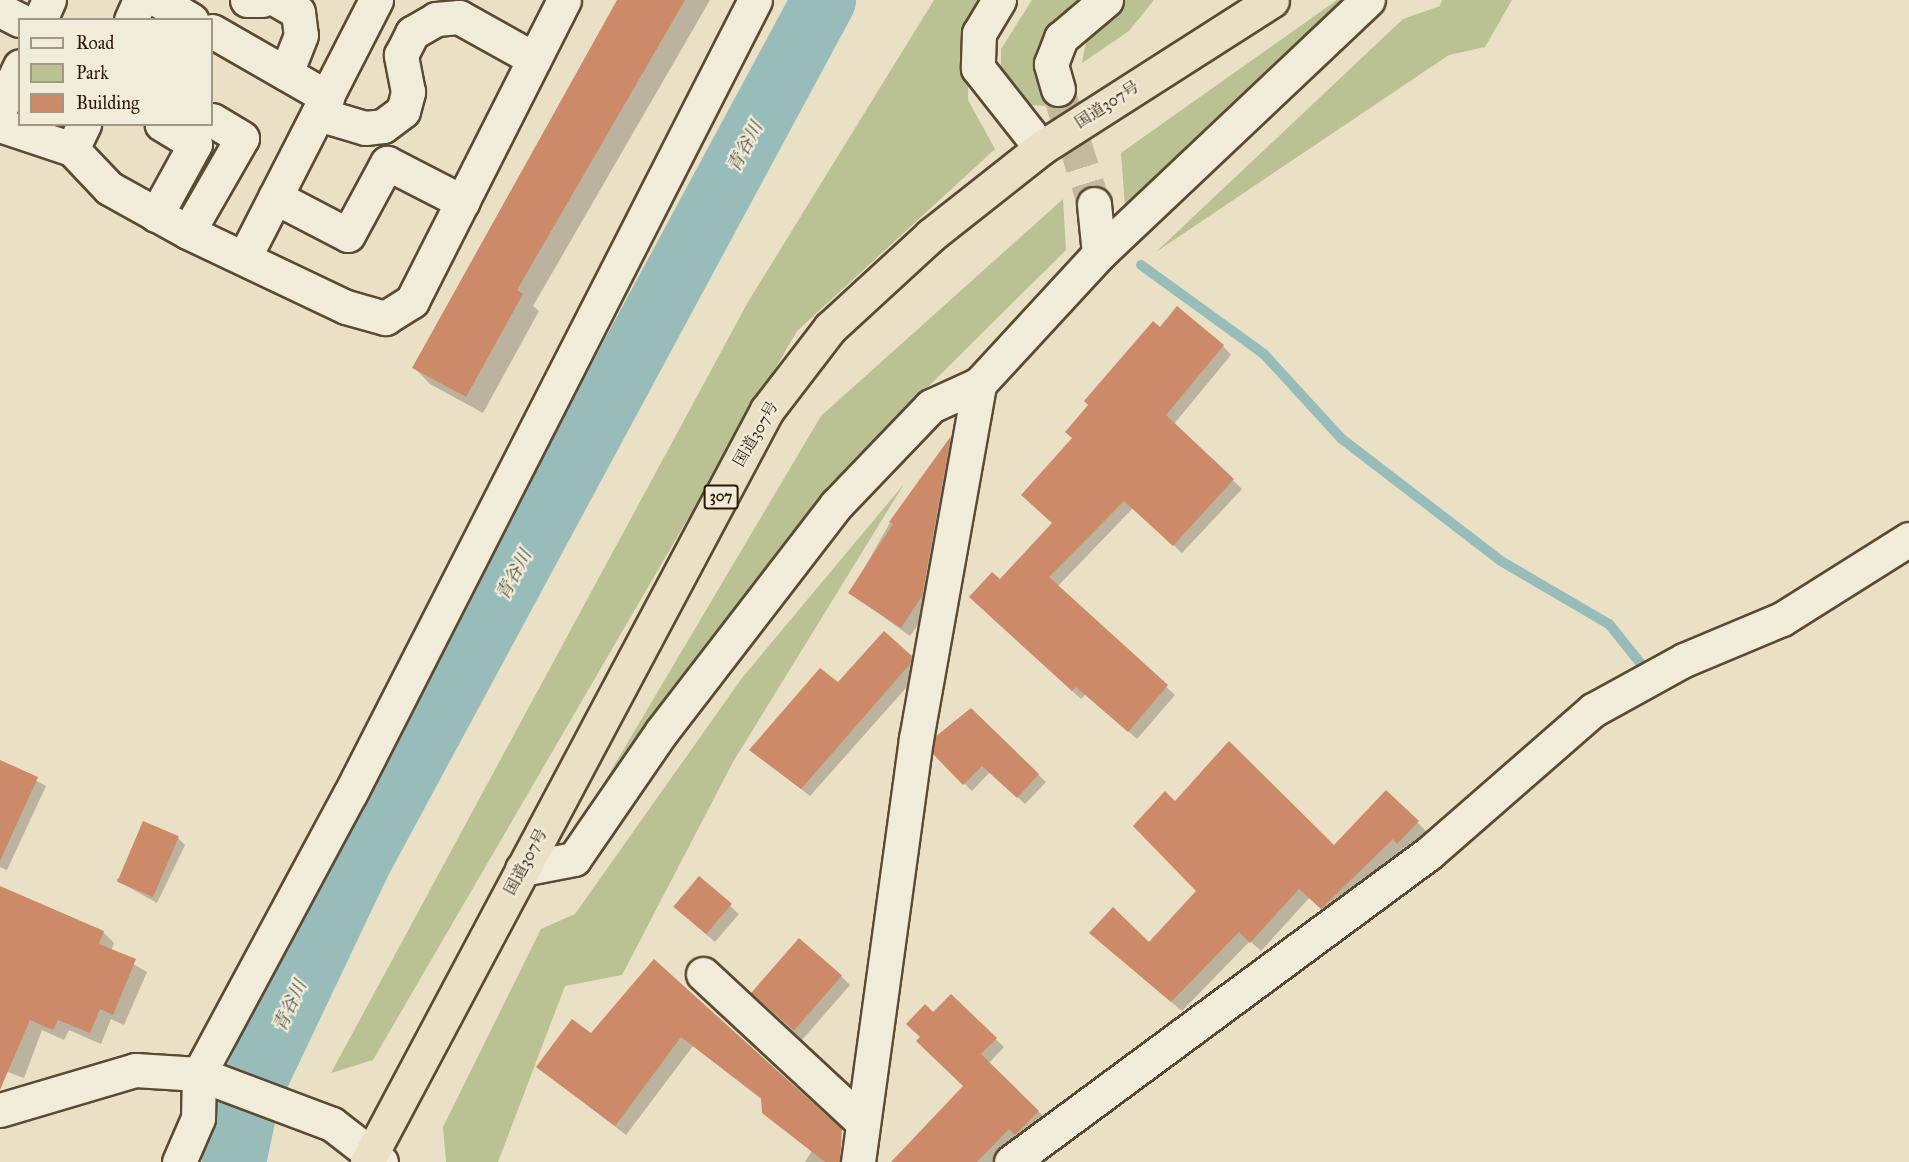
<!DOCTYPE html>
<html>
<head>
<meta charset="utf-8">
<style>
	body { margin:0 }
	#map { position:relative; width:1909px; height:1162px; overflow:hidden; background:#eae0c5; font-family:"IM FELL Great Primer","Noto Serif JP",serif }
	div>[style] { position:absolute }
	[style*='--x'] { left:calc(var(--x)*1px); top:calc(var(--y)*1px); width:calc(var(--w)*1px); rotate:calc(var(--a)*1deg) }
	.green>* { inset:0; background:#bac192 }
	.shadow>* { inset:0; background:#0003 }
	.stream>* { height:10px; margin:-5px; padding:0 5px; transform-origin:5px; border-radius:5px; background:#98bcb9 }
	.river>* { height:64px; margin:-32px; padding:0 32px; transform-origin:32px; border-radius:32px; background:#98bcb9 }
	.building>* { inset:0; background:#cd8a69; transform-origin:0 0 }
	.minor-tunnel>* { height:33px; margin-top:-16.5px; transform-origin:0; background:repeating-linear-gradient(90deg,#c4b89e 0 33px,transparent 0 49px) }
	.roads { filter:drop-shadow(2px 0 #5b4a33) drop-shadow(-2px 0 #5b4a33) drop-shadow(0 2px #5b4a33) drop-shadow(0 -2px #5b4a33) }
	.minor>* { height:33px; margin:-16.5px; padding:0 16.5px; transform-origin:16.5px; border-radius:16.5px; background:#f1ebd9 }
	.highway>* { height:33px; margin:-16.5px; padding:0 16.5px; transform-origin:16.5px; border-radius:16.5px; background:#eae0c5 }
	span { translate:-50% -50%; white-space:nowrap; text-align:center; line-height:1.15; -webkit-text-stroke:4.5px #f1ebd9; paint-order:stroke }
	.shield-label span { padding:2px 4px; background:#f1ebd9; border:2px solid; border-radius:4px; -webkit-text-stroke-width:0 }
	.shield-label { font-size:15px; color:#2b1802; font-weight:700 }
	.street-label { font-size:16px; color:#2b1802 }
	.water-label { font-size:18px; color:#515142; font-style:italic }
	.legend { position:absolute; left:18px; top:18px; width:195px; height:108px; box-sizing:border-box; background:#f1ebd9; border:2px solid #a29783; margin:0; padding:8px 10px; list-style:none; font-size:18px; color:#2b1802 }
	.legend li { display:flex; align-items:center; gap:12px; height:30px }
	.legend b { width:30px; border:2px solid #a29783 }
</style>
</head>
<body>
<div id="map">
	<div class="green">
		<div style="clip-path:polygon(934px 0,986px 0,969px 46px,968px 100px,995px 149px,797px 331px,373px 1060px,331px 1073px,748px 302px)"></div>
		<div style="clip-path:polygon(1032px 0,1108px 0,1050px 49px,1050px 106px,1028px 105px,1001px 84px,1001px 49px)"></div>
		<div style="clip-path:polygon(1124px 0,1154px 0,1129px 31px,1082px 63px,1087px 36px)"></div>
		<div style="clip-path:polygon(1337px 0,1345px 0,1125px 207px,1121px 153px)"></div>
		<div style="clip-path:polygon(1442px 0,1512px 0,1485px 47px,1449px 55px,1156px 252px,1403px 19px,1440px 6px)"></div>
		<div style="clip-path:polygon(1063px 199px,1066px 250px,828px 486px,593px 801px,821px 416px)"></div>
		<div style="clip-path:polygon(904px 484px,733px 762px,622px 975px,565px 986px,498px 1162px,446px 1162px,443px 1127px,541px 929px,575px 914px,742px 678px)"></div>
	</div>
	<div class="shadow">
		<div style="clip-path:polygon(620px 0,710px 0,533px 306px,539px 311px,483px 413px,430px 384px,414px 367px)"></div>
		<div style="clip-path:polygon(1160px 329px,1223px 346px,1231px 355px,1174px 424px,1242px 489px,1182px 553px,1133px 508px,1057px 587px,1175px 695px,1137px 739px,1086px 694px,1081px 699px,979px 605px,1054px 524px,1073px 438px)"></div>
		<div style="clip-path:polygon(951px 438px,959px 446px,931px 606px,910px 636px,850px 593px,891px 521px)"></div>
		<div style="clip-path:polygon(911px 657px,919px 666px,913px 680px,810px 796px,751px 750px,839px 684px)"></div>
		<div style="clip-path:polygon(971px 710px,1046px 782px,1025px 804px,990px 772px,972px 791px,934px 754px)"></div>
		<div style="clip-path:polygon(0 761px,46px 786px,7px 870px,0 867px)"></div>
		<div style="clip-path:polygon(1386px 792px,1427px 832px,1408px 852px,1403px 848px,1332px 918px,1310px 897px,1261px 951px,1250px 941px,1182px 1011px,1101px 942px,1149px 944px,1199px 891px,1175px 803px,1334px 847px)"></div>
		<div style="clip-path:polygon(178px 838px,185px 845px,157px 903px,116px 880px)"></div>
		<div style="clip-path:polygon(699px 878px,739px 914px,715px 942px,683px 914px)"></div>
		<div style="clip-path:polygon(0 889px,103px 932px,114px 943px,111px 951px,147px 972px,124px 1025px,111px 1019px,101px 1044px,69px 1030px,64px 1040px,42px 1030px,24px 1078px,0 1069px)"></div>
		<div style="clip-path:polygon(654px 961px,778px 1112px,693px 1046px,626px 1135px,538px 1067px,592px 1035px)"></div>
		<div style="clip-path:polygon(841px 976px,850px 985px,802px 1040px,762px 1002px)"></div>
		<div style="clip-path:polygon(951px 996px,1004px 1047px,989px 1063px,1047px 1120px,1019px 1137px,994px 1162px,894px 1162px,965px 1087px,933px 1014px)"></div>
		<div style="clip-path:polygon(817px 1142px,833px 1162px,805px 1162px)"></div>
	</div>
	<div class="stream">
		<div style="--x:1141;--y:265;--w:152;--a:35.9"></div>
		<div style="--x:1264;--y:354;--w:115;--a:47.5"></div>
		<div style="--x:1342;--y:439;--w:200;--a:37.5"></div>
		<div style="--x:1501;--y:561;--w:125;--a:30.3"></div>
		<div style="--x:1609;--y:624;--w:64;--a:51.3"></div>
	</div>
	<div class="river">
		<div style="--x:234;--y:1162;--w:67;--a:-78"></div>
		<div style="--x:248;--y:1096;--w:255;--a:-64.6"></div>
		<div style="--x:357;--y:866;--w:984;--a:-61.66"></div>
	</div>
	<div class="building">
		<div style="clip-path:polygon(617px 0,685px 0,517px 290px,523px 294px,466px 397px,412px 368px)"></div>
		<div style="clip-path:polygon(1177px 306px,1224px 345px,1166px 415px,1234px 479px,1173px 546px,1124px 501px,1049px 577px,1168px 685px,1128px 732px,1076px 687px,1072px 691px,969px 597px,992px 572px,1000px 579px,1052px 523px,1021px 495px,1072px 438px,1065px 432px,1088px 405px,1084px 401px,1153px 321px,1160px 327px)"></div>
		<div style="clip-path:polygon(951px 436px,922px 596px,901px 628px,848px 593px,893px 524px,889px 522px)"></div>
		<div style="clip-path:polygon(884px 631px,912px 656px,910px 664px,801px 789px,749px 750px,820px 668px,838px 682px)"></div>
		<div style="clip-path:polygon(971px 708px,1039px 774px,1017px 798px,982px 766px,963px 785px,933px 754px,935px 737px)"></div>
		<div style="clip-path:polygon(1229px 741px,1334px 845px,1386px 790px,1419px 821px,1397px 844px,1393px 839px,1321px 909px,1299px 889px,1250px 943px,1239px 932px,1171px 1002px,1089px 933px,1113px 907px,1149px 942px,1196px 891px,1133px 826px,1165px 791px,1175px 801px)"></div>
		<div style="clip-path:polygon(0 760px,38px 777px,0 861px)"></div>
		<div style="left:143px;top:821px;width:39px;height:66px;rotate:23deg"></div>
		<div style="left:699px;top:876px;width:43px;height:40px;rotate:40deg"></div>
		<div style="clip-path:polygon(0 886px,104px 931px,99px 944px,136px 959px,113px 1015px,100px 1009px,90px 1033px,58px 1020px,53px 1030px,30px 1020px,0 1090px)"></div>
		<div style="left:799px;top:938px;width:57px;height:73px;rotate:41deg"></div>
		<div style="clip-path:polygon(654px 959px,842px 1129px,840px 1162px,825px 1162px,762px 1113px,761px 1098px,681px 1037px,615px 1126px,536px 1067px,572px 1019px,591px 1033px)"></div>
		<div style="clip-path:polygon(951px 994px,997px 1038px,981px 1054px,1039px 1111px,1015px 1135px,1009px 1129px,977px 1162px,891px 1162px,963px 1086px,916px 1041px,920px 1037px,906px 1024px,925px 1004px,933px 1012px)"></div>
	</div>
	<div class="minor-tunnel">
		<div style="--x:1058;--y:89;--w:121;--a:72.6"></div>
	</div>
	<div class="roads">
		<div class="minor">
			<div style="--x:158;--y:0;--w:39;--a:31"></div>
			<div style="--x:247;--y:0;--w:15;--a:0"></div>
			<div style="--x:277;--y:0;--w:24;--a:30"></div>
			<div style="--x:298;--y:12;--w:23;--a:83"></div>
			<div style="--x:301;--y:35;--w:41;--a:111.5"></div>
			<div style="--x:999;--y:0;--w:39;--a:121"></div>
			<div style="--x:979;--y:33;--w:35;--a:92"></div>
			<div style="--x:978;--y:68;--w:102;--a:51.8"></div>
			<div style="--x:0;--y:10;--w:22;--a:27"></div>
			<div style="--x:40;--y:20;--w:22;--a:-66"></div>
			<div style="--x:131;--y:20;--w:22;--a:-66"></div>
			<div style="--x:212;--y:31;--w:133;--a:29.9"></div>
			<div style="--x:1058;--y:89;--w:26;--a:-106"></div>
			<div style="--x:1051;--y:64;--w:28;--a:-69"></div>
			<div style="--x:1061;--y:38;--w:59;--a:-40.2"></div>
			<div style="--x:0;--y:109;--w:47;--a:-65.1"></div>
			<div style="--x:318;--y:114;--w:49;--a:16.6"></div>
			<div style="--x:365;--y:128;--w:18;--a:-6"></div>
			<div style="--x:383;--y:126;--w:25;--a:-37"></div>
			<div style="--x:403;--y:111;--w:20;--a:-75"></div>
			<div style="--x:408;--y:92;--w:38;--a:-101"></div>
			<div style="--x:401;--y:55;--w:25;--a:-63"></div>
			<div style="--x:412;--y:33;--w:28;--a:-30"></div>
			<div style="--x:436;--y:19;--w:23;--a:-5"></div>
			<div style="--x:459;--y:17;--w:86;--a:29.2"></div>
			<div style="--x:0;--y:125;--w:76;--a:18.4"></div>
			<div style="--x:72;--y:149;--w:54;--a:46.5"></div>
			<div style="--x:109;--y:188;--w:90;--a:29.1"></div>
			<div style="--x:188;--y:232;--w:175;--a:25.4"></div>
			<div style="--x:346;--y:307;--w:41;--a:15.8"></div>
			<div style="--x:385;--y:318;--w:32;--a:-32"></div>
			<div style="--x:412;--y:301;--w:337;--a:-63.2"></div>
			<div style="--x:72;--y:149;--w:28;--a:-64"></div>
			<div style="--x:275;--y:197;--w:82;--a:27.5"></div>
			<div style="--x:348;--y:235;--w:82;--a:-61.6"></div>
			<div style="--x:387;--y:163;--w:85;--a:27.2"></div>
			<div style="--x:1094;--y:204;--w:50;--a:84.3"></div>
			<div style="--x:156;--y:215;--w:81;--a:-61.2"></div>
			<div style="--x:195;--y:144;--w:39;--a:-149"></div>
			<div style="--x:188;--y:232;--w:108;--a:-60.1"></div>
			<div style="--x:242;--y:138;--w:35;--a:-149"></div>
			<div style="--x:244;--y:258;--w:290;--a:-62.9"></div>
			<div style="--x:522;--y:869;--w:53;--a:-10.9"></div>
			<div style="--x:574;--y:859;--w:155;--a:-55.5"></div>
			<div style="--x:662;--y:731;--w:285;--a:-52.4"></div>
			<div style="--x:836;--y:505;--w:137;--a:-46.2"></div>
			<div style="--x:931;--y:406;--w:53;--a:-24.6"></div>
			<div style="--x:979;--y:384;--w:177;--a:-47.3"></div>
			<div style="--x:1099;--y:254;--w:370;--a:-43.4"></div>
			<div style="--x:703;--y:974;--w:216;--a:42.9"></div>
			<div style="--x:0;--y:1110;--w:141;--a:-16.5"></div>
			<div style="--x:135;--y:1070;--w:64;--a:3.6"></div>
			<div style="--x:199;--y:1074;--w:142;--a:20.6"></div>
			<div style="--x:332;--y:1124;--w:62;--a:37.8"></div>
			<div style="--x:179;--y:1162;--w:48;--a:-66.6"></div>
			<div style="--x:198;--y:1118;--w:44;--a:-88.7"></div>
			<div style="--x:199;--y:1074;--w:318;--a:-61.7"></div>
			<div style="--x:350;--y:794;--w:891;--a:-62.97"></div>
			<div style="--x:858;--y:1162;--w:427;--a:-82.2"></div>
			<div style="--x:916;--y:739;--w:361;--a:-79.9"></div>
			<div style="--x:1011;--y:1162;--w:520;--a:-36.47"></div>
			<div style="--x:1429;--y:853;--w:218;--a:-41.1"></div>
			<div style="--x:1593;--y:710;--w:104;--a:-28.8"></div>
			<div style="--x:1684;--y:660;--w:106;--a:-22.7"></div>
			<div style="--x:1782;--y:619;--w:150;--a:-32.2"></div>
		</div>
		<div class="highway">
			<div style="--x:367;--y:1162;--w:852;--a:-61.99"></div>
			<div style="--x:767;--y:410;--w:103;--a:-52.5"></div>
			<div style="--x:830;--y:328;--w:137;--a:-42.6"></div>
			<div style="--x:931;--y:235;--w:140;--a:-38.3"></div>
			<div style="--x:1041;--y:148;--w:274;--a:-32.6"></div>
		</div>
	</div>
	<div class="shield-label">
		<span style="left:721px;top:497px">307</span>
	</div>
	<div class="street-label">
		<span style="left:1107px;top:105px;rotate:-33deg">国道307号</span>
		<span style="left:756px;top:434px;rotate:-60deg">国道307号</span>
		<span style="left:526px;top:862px;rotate:-62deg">国道307号</span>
	</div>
	<div class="water-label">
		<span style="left:745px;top:147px;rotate:-62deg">青谷川</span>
		<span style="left:514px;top:575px;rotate:-62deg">青谷川</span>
		<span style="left:290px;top:1006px;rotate:-65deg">青谷川</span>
	</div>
	<ul class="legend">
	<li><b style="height:8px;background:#f1ebd9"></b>Road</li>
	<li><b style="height:16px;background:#bac192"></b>Park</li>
	<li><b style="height:16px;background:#cd8a69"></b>Building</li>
	</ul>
</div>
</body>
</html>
